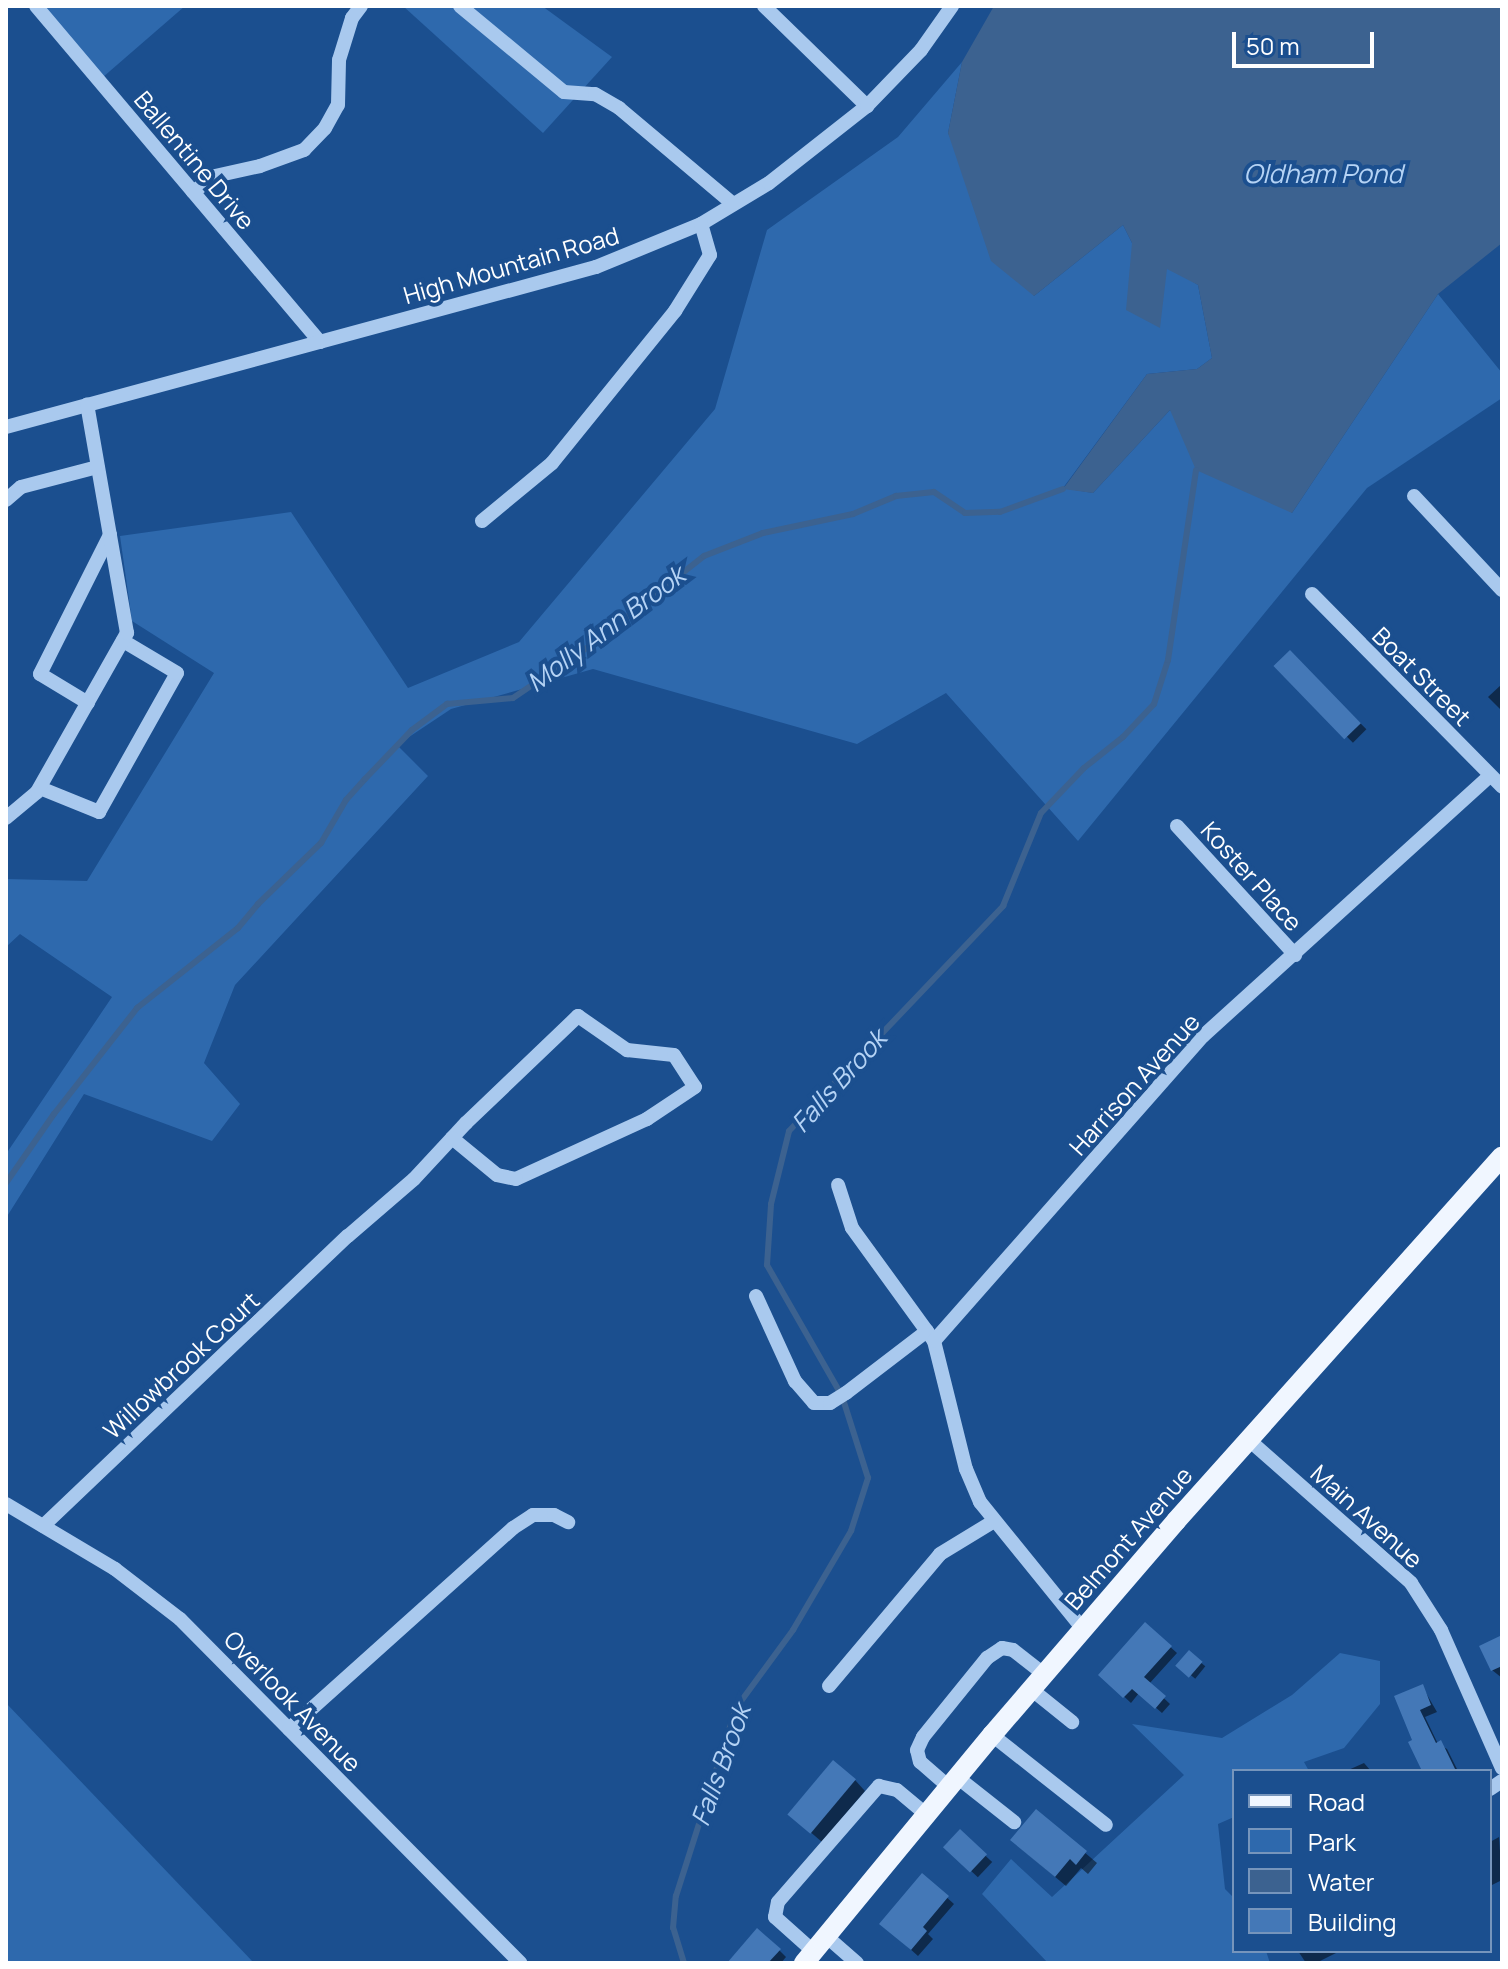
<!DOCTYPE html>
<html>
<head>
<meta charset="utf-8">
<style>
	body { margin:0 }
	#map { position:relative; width:1508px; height:1969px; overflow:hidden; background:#1b4f8f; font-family:Manrope,sans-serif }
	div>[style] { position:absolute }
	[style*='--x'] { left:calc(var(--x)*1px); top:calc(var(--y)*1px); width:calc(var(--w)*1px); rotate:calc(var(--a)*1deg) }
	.green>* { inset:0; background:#2e69ad }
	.water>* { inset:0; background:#3c6290 }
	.shadow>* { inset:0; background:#0007; transform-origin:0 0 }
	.stream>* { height:6px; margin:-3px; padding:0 3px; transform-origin:3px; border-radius:3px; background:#3c6290 }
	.building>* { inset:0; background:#4478b7; transform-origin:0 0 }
	.minor>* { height:14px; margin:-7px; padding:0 7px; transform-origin:7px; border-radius:7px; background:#a9c9ee }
	.major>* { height:20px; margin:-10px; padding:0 10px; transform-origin:10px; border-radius:10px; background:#f0f6ff }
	span { translate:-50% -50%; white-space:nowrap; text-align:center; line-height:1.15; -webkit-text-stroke:8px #1b4f8f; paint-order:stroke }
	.street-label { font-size:24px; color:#fff }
	.water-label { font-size:26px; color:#b5d3f5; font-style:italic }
	.frame { position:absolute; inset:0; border:8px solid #fff; pointer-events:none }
	.legend { position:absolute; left:1232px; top:1769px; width:260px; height:184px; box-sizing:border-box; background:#1b4f8f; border:2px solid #7695bc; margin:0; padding:10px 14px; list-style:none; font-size:24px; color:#fff }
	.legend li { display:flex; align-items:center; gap:16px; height:40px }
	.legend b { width:40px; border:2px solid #7695bc }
	.scale { position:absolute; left:1232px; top:32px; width:142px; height:36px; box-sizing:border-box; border:4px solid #fff; border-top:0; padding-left:10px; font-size:24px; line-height:28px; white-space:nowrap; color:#fff; -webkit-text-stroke:6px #1b4f8f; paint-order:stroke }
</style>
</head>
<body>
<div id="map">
	<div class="green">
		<div style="clip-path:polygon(32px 6px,185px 6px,95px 84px)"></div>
		<div style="clip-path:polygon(403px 6px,542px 6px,612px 57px,543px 133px)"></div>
		<div style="clip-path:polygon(962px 62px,948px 133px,1034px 296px,1123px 225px,1132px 243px,1198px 285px,1212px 358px,1197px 369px,1147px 374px,1063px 488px,1093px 493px,1170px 410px,1292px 513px,1438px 294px,1502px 373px,1502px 398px,1367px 488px,1078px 841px,946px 693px,857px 744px,593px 669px,451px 709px,397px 745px,428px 776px,235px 985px,204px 1063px,240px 1104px,212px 1141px,84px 1094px,6px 1218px,6px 1154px,112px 997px,20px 934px,6px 947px,6px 879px,87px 881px,214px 673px,132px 621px,120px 536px,291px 512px,408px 688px,519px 642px,715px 409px,767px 230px,898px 137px)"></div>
		<div style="clip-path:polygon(1340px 1653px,1380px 1661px,1380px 1704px,1344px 1748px,1304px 1762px,1309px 1771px,1234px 1771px,1234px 1817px,1218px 1824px,1225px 1889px,1234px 1898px,1234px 1951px,1266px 1951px,1270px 1963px,1048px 1963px,982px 1894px,1011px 1859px,1052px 1897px,1184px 1775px,1132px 1724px,1222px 1738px,1292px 1695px)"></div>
		<div style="clip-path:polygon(6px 1703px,254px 1963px,6px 1963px)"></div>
	</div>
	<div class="water">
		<div style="clip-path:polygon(994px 6px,1502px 6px,1502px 243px,1438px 294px,1292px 513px,1196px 470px,1170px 410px,1093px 493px,1063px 489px,1147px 374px,1197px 369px,1212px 358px,1198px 285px,1167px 269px,1160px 328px,1126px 310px,1132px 243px,1123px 225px,1034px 296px,991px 261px,948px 133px,962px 62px)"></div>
	</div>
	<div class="shadow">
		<div style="left:1290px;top:653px;width:108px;height:19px;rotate:45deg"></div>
		<div style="clip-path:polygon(1502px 684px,1502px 711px,1488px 697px)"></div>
		<div style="clip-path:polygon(1146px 1625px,1177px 1653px,1149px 1684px,1170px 1704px,1162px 1713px,1139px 1693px,1131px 1703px,1101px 1675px)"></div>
		<div style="clip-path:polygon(1502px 1637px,1502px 1678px,1492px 1670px)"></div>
		<div style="left:1189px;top:1653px;width:21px;height:16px;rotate:39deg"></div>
		<div style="clip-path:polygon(1422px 1686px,1437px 1712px,1425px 1717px,1438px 1744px,1447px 1749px,1458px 1771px,1424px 1771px,1415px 1741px)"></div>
		<div style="clip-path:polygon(1364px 1763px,1371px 1771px,1346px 1771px)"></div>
		<div style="clip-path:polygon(855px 1780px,865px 1791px,822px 1842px,801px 1824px)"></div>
		<div style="clip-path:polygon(1036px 1811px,1097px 1863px,1088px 1874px,1081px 1868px,1066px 1886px,1023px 1850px)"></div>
		<div style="left:960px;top:1832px;width:44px;height:21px;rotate:43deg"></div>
		<div style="clip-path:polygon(1499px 1837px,1502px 1880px,1490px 1886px,1490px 1842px)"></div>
		<div style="clip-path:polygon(922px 1875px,954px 1904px,928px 1934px,933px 1939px,918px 1956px,889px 1930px)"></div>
		<div style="clip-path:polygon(779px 1950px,786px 1957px,781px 1963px,730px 1963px)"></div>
		<div style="clip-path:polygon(1298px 1951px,1340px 1951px,1316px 1963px,1306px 1963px)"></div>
	</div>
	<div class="stream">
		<div style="--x:6;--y:1183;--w:84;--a:-55.2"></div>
		<div style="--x:54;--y:1114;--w:135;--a:-51.9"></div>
		<div style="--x:137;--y:1008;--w:129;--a:-38.4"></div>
		<div style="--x:238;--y:928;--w:31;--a:-50"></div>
		<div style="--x:258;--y:904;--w:88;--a:-44.1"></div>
		<div style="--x:321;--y:843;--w:50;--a:-59.8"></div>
		<div style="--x:346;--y:800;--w:28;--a:-48"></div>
		<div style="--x:365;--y:779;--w:68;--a:-46.2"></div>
		<div style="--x:412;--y:730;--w:44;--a:-36.6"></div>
		<div style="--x:447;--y:704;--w:66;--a:-5.2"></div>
		<div style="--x:513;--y:698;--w:94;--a:-34.2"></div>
		<div style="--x:591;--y:645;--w:144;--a:-38.2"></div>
		<div style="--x:704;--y:556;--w:63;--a:-21.3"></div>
		<div style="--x:763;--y:533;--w:92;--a:-11.9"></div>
		<div style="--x:853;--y:514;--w:47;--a:-22.7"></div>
		<div style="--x:896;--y:496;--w:38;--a:-6"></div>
		<div style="--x:934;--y:492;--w:37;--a:34"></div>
		<div style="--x:965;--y:513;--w:35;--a:-2"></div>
		<div style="--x:1000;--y:512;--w:67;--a:-20.1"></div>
		<div style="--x:684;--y:1963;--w:37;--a:-107"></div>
		<div style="--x:673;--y:1928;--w:32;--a:-85"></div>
		<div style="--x:676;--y:1896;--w:197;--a:-72.3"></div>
		<div style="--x:736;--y:1708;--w:97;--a:-53.8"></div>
		<div style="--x:793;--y:1630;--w:115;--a:-59.6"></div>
		<div style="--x:851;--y:1531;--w:56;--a:-72.2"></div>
		<div style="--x:868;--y:1478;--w:86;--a:-107.6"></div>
		<div style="--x:842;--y:1396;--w:151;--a:-119.8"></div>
		<div style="--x:767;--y:1265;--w:61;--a:-86.2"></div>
		<div style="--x:771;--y:1204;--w:75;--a:-76.1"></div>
		<div style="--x:789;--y:1131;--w:311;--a:-46.4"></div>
		<div style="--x:1003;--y:906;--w:100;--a:-67.8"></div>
		<div style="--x:1041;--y:813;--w:62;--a:-46.3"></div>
		<div style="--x:1084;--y:768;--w:50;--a:-38.5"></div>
		<div style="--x:1123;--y:737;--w:45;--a:-46.8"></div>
		<div style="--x:1154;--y:704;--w:46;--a:-72.3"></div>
		<div style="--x:1168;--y:660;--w:192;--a:-81.6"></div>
	</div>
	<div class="building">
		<div style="left:1290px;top:650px;width:102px;height:23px;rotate:46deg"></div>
		<div style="clip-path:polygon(1145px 1622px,1172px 1646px,1144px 1677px,1166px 1696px,1155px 1709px,1132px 1689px,1123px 1698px,1098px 1675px)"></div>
		<div style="clip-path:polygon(1502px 1635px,1502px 1666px,1491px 1671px,1479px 1646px)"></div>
		<div style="left:1189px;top:1650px;width:18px;height:21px;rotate:41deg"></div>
		<div style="clip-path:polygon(1423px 1684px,1431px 1705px,1420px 1710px,1436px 1743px,1441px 1740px,1456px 1771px,1422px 1771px,1408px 1742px,1412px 1740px,1394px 1696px)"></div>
		<div style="left:833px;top:1760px;width:30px;height:71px;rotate:40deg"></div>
		<div style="clip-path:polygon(1036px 1809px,1087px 1851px,1076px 1865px,1070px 1859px,1055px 1877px,1010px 1840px)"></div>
		<div style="left:960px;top:1829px;width:37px;height:25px;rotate:43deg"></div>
		<div style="clip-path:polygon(922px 1873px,949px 1896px,923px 1927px,927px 1931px,911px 1950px,879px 1924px)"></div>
		<div style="clip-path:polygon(757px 1928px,781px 1949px,768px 1963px,727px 1963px)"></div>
	</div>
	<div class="minor">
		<div style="--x:36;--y:6;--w:440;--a:49.8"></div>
		<div style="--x:460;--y:6;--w:135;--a:39.6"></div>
		<div style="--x:564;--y:92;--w:31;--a:4"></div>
		<div style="--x:595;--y:94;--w:28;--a:30"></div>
		<div style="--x:619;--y:108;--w:149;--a:40.1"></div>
		<div style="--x:764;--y:6;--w:144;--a:44.2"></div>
		<div style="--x:193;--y:192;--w:27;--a:-36"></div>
		<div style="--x:215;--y:176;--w:46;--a:-12.5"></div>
		<div style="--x:260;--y:166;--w:47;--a:-20"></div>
		<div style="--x:304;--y:150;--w:30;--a:-46"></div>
		<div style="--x:325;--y:128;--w:26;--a:-61"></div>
		<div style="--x:338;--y:105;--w:45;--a:-88.7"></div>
		<div style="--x:339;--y:60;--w:44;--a:-72.8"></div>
		<div style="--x:352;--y:18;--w:15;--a:-53"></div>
		<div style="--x:6;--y:427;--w:611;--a:-15.17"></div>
		<div style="--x:596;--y:267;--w:113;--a:-22.3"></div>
		<div style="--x:701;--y:224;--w:79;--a:-31.1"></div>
		<div style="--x:769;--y:183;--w:125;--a:-38.2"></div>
		<div style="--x:867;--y:106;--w:78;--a:-46"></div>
		<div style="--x:921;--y:50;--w:54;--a:-54.8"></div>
		<div style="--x:1414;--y:496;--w:129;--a:46.9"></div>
		<div style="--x:6;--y:500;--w:20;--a:-41"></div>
		<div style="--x:21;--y:487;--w:79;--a:-14.7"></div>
		<div style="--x:482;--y:521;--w:91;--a:-39.6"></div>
		<div style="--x:552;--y:463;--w:196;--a:-51"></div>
		<div style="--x:675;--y:311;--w:66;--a:-58"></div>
		<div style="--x:710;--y:255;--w:32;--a:-106"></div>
		<div style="--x:1312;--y:594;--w:271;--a:45.4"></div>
		<div style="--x:88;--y:703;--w:56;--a:-148.9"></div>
		<div style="--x:40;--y:674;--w:156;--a:-63.3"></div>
		<div style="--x:40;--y:788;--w:64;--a:22.1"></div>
		<div style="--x:99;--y:812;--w:159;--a:-60.7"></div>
		<div style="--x:177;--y:673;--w:63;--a:-149.3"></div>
		<div style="--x:6;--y:818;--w:40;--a:-40"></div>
		<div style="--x:37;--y:792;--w:183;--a:-60.5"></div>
		<div style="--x:127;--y:633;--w:232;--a:-99.9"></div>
		<div style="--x:1177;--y:826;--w:175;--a:47.5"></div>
		<div style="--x:838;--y:1185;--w:45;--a:72"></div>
		<div style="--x:852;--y:1228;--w:140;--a:54"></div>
		<div style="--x:934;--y:1341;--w:132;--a:76"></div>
		<div style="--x:966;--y:1469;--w:36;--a:67"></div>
		<div style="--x:980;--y:1502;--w:164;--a:51"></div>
		<div style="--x:756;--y:1296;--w:94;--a:65.4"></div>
		<div style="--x:795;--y:1381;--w:29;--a:49"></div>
		<div style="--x:814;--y:1403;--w:16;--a:0"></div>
		<div style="--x:830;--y:1403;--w:19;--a:-32"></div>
		<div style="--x:846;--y:1393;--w:102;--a:-37.4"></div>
		<div style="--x:934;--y:1341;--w:407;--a:-48.6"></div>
		<div style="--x:1203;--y:1036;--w:387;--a:-42.2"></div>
		<div style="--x:1249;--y:1440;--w:216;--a:41.4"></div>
		<div style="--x:1411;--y:1583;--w:56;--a:57.4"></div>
		<div style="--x:1441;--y:1630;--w:151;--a:66.2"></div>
		<div style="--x:6;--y:1504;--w:127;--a:30.8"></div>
		<div style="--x:115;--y:1569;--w:82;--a:37.6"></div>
		<div style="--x:180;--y:1619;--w:484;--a:45.3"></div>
		<div style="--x:43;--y:1526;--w:421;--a:-43.6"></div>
		<div style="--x:348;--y:1236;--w:87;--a:-40.8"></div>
		<div style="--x:414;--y:1179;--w:56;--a:-47.2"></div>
		<div style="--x:452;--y:1138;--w:21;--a:-47"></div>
		<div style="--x:466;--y:1123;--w:155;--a:-43.7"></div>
		<div style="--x:578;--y:1016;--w:60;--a:34.8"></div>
		<div style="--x:627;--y:1050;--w:47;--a:6.1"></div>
		<div style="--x:674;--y:1055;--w:38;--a:57"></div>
		<div style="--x:695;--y:1087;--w:58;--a:146.3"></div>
		<div style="--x:647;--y:1119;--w:144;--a:155.4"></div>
		<div style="--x:516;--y:1179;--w:19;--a:-168"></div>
		<div style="--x:497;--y:1175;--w:58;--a:-140.6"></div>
		<div style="--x:829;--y:1686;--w:172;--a:-49.9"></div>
		<div style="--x:940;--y:1554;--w:63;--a:-31.4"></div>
		<div style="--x:1031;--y:1689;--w:53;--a:38.8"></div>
		<div style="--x:289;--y:1729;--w:301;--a:-41.9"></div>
		<div style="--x:513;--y:1528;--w:24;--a:-33"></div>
		<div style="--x:533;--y:1515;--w:21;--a:0"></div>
		<div style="--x:554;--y:1515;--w:16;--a:27"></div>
		<div style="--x:992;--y:1735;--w:145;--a:38.3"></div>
		<div style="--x:957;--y:1777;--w:73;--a:38.3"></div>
		<div style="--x:949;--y:1787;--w:38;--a:-139"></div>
		<div style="--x:920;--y:1762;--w:12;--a:-104"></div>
		<div style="--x:917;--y:1750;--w:14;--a:-65"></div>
		<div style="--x:923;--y:1737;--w:102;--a:-51"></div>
		<div style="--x:987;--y:1658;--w:18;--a:-34"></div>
		<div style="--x:1002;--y:1648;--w:11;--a:10"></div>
		<div style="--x:1013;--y:1650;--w:39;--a:38"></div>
		<div style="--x:1490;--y:1789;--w:14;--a:-34"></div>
		<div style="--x:826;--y:1936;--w:41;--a:41.1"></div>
		<div style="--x:813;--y:1951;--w:51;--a:-138.2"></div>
		<div style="--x:775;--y:1917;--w:15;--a:-79"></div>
		<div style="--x:778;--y:1902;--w:154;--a:-49"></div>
		<div style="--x:879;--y:1786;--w:18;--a:13"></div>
		<div style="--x:897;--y:1790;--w:38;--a:40"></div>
	</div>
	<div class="major">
		<div style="--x:804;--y:1963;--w:296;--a:-50.5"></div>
		<div style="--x:992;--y:1735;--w:282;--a:-49.3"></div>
		<div style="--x:1176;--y:1521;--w:489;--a:-48.2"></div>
	</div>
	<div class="street-label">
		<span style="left:195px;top:160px;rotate:50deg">Ballentine Drive</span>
		<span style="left:511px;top:265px;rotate:-16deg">High Mountain Road</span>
		<span style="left:1422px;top:676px;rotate:45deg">Boat Street</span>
		<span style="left:1252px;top:876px;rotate:48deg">Koster Place</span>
		<span style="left:1134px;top:1084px;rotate:-48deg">Harrison Avenue</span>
		<span style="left:181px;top:1365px;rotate:-43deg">Willowbrook Court</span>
		<span style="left:1367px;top:1516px;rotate:42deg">Main Avenue</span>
		<span style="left:1128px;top:1538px;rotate:-49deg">Belmont Avenue</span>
		<span style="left:293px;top:1701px;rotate:46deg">Overlook Avenue</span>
	</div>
	<div class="water-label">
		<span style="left:1323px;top:174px">Oldham Pond</span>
		<span style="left:606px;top:629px;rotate:-37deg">Molly Ann Brook</span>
		<span style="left:839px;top:1081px;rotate:-48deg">Falls Brook</span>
		<span style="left:721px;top:1765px;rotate:-70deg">Falls Brook</span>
	</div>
	<div class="frame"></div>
	<ul class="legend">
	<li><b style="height:10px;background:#f0f6ff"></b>Road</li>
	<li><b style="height:22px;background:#2e69ad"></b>Park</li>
	<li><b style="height:22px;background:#3c6290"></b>Water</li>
	<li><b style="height:22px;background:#4478b7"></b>Building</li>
	</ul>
	<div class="scale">50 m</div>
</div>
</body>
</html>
